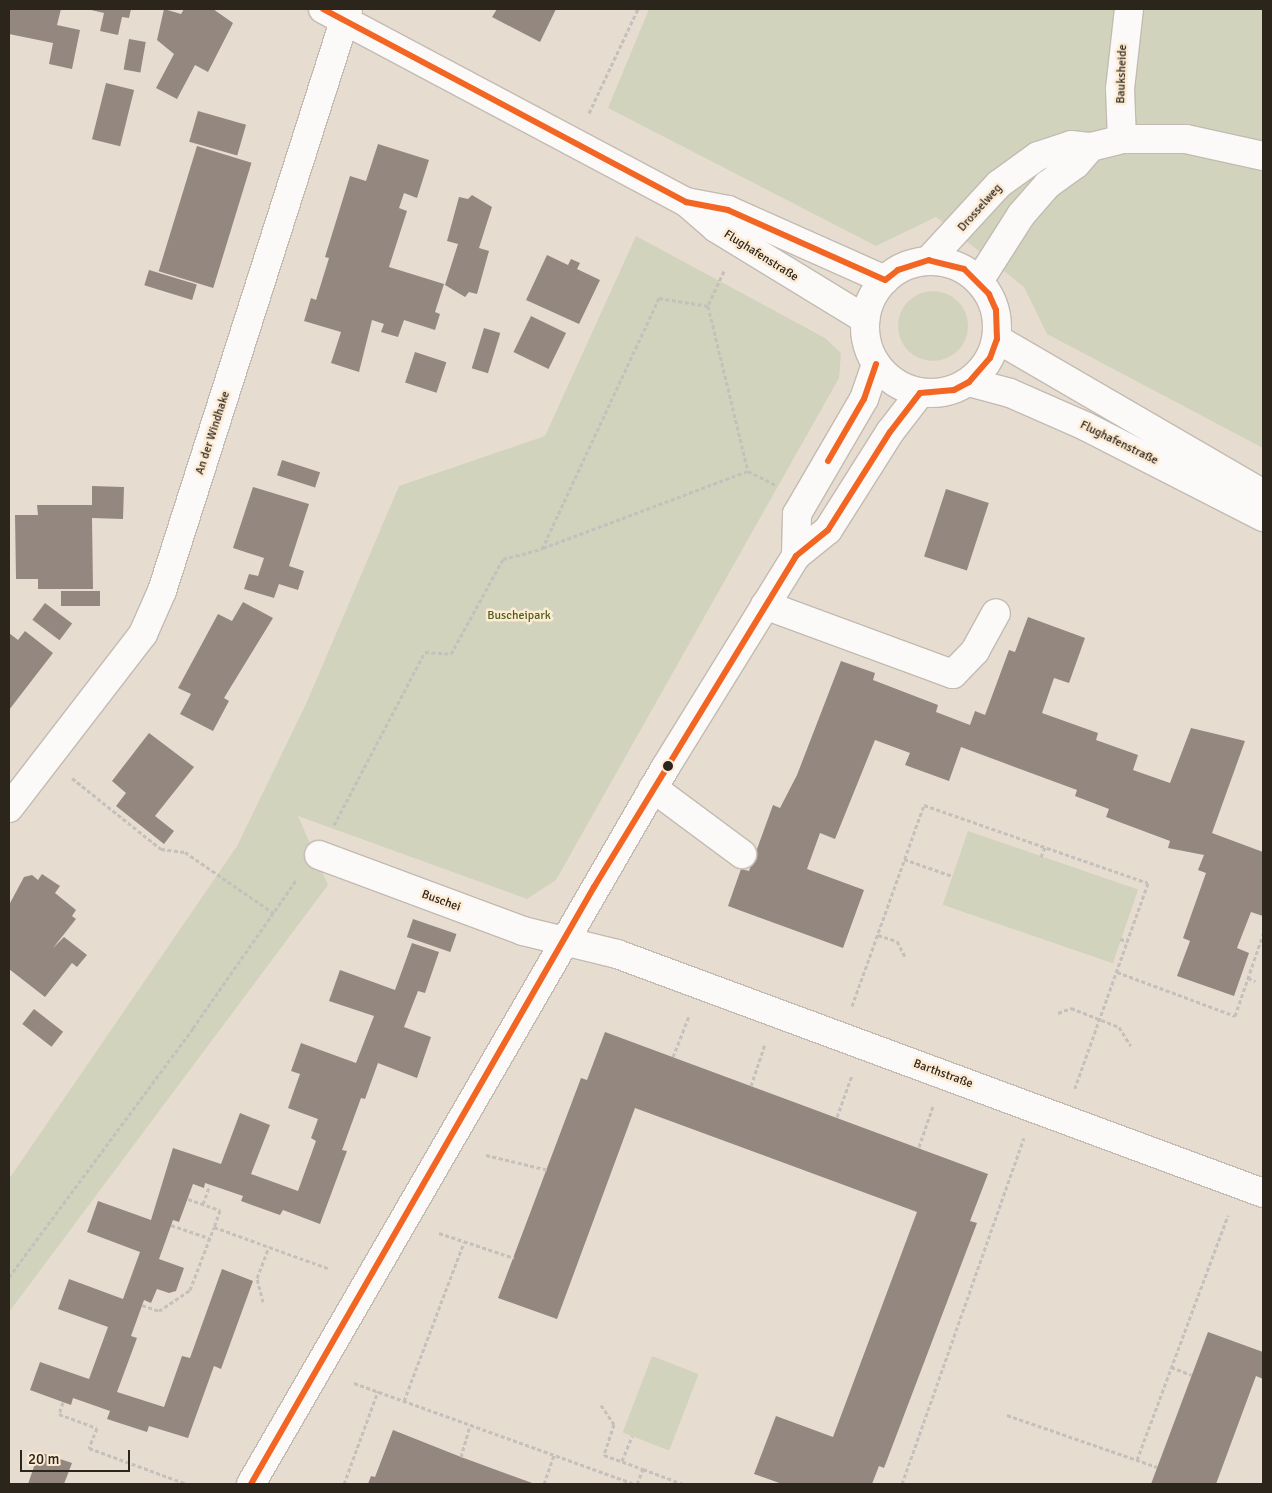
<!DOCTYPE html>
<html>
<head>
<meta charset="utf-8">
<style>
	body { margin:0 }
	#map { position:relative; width:1272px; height:1493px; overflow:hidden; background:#e7dcd0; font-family:Signika,sans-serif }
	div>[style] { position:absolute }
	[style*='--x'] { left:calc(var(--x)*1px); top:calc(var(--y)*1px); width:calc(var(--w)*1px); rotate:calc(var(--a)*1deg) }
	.green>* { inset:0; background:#d2d3bd; transform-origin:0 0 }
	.round { border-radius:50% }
	.building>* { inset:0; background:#94877f; transform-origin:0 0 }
	.path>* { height:3px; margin-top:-1.5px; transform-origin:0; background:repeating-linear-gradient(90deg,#c4c0bb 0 4px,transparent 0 6.5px) }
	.roads { filter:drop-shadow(1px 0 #c3bbb2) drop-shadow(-1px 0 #c3bbb2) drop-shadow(0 1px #c3bbb2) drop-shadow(0 -1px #c3bbb2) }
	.minor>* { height:28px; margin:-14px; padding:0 14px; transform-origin:14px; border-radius:14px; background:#fbfaf8 }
	.major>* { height:28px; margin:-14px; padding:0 14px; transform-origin:14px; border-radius:14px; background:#fbfaf8 }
	.major>.ring { margin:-14px; padding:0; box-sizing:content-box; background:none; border:28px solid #fbfaf8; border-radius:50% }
	.bus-1>* { height:6px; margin:-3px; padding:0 3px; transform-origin:3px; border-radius:3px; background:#f26522 }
	.dots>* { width:14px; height:14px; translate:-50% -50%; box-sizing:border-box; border:2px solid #feebd4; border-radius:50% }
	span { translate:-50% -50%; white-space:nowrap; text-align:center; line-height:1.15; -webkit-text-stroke:5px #feebd4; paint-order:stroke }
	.street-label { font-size:12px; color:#2c251c }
	.park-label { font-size:12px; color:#4c5f1c }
	.frame { position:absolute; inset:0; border:10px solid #2c251c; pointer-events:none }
	.scale { position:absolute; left:20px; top:1450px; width:110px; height:22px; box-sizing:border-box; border:2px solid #2c251c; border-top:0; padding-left:6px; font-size:15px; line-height:18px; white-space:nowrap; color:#2c251c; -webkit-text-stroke:4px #feebd4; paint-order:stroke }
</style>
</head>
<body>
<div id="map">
	<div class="green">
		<div style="clip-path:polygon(649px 9px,1263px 9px,1263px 448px,1047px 334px,1024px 287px,936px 217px,876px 246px,608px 108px)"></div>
		<div style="clip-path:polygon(636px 236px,825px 338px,841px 353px,839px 378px,556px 880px,527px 899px,298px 816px,328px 885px,9px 1312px,9px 1179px,237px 846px,306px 704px,399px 486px,545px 436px)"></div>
		<div class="round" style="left:898px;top:291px;width:70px;height:70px"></div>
		<div style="left:968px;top:831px;width:180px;height:78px;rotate:19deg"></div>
		<div style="left:652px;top:1356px;width:50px;height:82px;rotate:21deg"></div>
	</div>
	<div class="building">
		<div style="clip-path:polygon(9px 9px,61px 9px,57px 25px,80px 30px,72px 69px,49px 64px,53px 43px,9px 34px)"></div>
		<div style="clip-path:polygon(87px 9px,131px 9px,129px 18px,122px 17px,118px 35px,100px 31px,104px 13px)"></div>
		<div style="clip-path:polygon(164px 9px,181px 14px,184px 9px,213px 9px,233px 23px,208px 72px,195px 65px,177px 99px,156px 88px,174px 54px,157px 40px)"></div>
		<div style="clip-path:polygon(497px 9px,556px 9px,540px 42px,492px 17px)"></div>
		<div style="left:129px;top:39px;width:17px;height:31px;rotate:10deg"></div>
		<div style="left:106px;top:83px;width:29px;height:58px;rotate:14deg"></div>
		<div style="left:198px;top:111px;width:50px;height:32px;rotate:16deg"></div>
		<div style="clip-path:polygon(378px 144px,429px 160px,417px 198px,404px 193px,399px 208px,407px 211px,389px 267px,444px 284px,435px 312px,440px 314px,435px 330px,404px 320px,398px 337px,381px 332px,384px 324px,372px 320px,359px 372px,331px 363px,341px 332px,304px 321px,311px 298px,316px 300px,329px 258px,325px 257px,350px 176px,366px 181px)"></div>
		<div style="left:197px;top:146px;width:57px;height:131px;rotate:17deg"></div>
		<div style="clip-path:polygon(472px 195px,492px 207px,479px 248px,489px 251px,477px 294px,469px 292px,465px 297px,445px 285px,458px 244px,447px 241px,459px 197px,468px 199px)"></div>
		<div style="clip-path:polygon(547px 255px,568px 265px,571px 259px,580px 263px,577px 269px,600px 280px,579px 324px,526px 300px)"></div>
		<div style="left:149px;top:270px;width:50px;height:16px;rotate:17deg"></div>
		<div style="left:531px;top:316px;width:39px;height:40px;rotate:26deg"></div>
		<div style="left:484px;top:328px;width:17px;height:42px;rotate:17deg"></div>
		<div style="left:415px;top:352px;width:33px;height:32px;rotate:18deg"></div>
		<div style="left:282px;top:460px;width:40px;height:16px;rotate:18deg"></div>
		<div style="clip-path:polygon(92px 486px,124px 487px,123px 519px,92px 518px,93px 589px,38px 589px,38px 579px,16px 579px,15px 515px,38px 515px,37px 505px,92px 505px)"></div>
		<div style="clip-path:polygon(253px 487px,309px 504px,289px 566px,304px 571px,298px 590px,279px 584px,274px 598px,244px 589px,249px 574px,258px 576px,264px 558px,233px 548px)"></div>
		<div style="left:946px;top:489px;width:45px;height:71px;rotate:18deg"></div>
		<div style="left:61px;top:591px;width:39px;height:15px"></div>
		<div style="clip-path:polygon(243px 602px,273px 618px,224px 698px,229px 701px,213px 731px,180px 714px,191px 694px,178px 688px,218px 614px,232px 621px)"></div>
		<div style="left:45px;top:603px;width:34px;height:21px;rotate:37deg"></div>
		<div style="clip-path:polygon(1028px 617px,1085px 638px,1069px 683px,1054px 678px,1042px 713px,1098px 733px,1096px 740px,1138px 755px,1133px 770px,1170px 783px,1191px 728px,1245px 741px,1212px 833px,1263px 852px,1263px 916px,1251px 912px,1237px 948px,1249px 953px,1234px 996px,1177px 976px,1190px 941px,1183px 938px,1206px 873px,1198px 870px,1204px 855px,1168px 848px,1170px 841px,1106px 817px,1109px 809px,1075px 796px,1077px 790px,961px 747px,949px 781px,905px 765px,910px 753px,875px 740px,835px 839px,820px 833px,807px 869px,864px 890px,843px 948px,728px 906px,741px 869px,749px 871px,773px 805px,780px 808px,797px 775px,841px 661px,875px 673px,873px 680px,938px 705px,936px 712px,970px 725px,975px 711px,985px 715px,1009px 650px,1015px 652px)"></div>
		<div style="clip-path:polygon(25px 631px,53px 653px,9px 710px,9px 633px,18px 640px)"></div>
		<div style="clip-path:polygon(149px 733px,194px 767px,155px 816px,174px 831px,164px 844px,116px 806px,126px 793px,112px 781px)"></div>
		<div style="clip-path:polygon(42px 874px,60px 886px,55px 893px,76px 910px,72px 916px,76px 919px,53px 948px,64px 937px,87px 955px,77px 967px,72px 963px,45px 997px,9px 969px,9px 905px,24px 877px,32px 875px,38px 880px)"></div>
		<div style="left:413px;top:919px;width:46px;height:19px;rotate:19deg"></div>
		<div style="clip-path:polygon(412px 943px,439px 952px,425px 993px,418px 991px,404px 1027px,431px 1037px,417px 1078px,378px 1063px,365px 1099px,361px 1098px,342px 1150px,347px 1151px,320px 1224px,283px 1210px,280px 1215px,241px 1201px,243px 1196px,205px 1183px,204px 1188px,193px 1184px,179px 1222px,173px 1220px,159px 1259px,184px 1268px,176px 1291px,169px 1293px,157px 1289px,151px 1303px,144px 1300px,131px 1336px,137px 1338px,117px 1392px,164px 1407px,182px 1356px,190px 1358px,222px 1269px,253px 1281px,221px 1369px,214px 1366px,188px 1438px,149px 1426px,147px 1432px,107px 1419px,110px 1411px,73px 1398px,71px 1405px,30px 1390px,40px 1362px,89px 1379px,108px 1327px,58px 1309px,69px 1279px,123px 1299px,140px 1252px,87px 1232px,98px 1201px,151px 1220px,173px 1148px,221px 1164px,240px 1113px,270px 1125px,251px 1174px,298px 1191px,316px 1141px,311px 1138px,318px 1119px,288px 1108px,300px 1074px,291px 1071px,301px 1043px,356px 1063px,374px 1016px,329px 1001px,340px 970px,395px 990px)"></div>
		<div style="left:34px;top:1009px;width:37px;height:19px;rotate:38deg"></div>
		<div style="clip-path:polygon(605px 1032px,988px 1174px,970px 1221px,977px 1223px,884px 1468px,879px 1466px,872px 1484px,782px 1484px,754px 1474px,776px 1416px,833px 1437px,917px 1212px,635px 1108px,557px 1319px,498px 1298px,581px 1078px,587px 1080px)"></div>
		<div style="clip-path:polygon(1208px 1332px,1263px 1352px,1263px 1379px,1256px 1376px,1216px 1484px,1151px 1484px)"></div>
		<div style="clip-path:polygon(393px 1430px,461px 1457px,535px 1484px,368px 1484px,371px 1476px,375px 1477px)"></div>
		<div style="clip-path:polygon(39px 1452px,72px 1463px,64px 1484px,28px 1484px)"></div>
	</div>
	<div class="path">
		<div style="--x:589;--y:113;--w:115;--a:-64.8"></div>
		<div style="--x:724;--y:271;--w:38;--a:115"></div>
		<div style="--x:708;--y:306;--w:170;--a:76.4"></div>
		<div style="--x:748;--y:471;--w:30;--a:27"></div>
		<div style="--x:543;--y:548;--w:219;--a:-20.6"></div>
		<div style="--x:72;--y:778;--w:114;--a:38.6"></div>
		<div style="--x:161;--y:849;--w:24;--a:7"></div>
		<div style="--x:185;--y:852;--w:109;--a:34.6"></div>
		<div style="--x:334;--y:825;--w:195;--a:-62.3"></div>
		<div style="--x:425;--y:652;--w:26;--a:4"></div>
		<div style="--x:451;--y:654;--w:108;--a:-61.3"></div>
		<div style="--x:503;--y:559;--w:40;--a:-14.4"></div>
		<div style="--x:542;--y:549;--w:277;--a:-65"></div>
		<div style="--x:659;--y:298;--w:50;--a:9.3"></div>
		<div style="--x:1041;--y:857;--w:11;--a:-68"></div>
		<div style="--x:904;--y:859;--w:51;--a:19.5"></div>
		<div style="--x:878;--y:935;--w:20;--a:18"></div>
		<div style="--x:897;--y:941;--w:18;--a:63"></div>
		<div style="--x:1120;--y:939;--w:8;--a:14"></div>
		<div style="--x:1117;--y:972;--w:126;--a:20.4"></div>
		<div style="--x:1235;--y:1016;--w:87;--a:-71.1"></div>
		<div style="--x:1248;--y:978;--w:8;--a:23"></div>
		<div style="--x:852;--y:1006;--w:214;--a:-70.3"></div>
		<div style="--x:924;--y:805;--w:237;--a:19.2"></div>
		<div style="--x:1148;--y:883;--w:218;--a:109.6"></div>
		<div style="--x:1058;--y:1013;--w:14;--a:-21"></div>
		<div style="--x:1071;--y:1008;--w:52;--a:21.6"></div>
		<div style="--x:1119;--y:1027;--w:22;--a:58"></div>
		<div style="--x:673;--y:1057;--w:44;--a:-68.7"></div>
		<div style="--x:751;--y:1086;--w:44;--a:-71.6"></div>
		<div style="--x:837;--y:1117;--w:45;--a:-70.3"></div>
		<div style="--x:919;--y:1147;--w:43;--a:-71.1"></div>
		<div style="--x:486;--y:1155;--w:64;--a:13.6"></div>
		<div style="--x:188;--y:1199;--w:34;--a:19"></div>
		<div style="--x:220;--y:1210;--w:18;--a:109"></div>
		<div style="--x:203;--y:1204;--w:20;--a:-70"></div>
		<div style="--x:171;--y:1225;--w:40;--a:18.9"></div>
		<div style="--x:439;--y:1233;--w:79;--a:18.4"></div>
		<div style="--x:9;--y:1277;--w:310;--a:-53.5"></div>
		<div style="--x:193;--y:1028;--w:182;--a:-55.1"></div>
		<div style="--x:263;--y:1302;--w:25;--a:-104"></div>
		<div style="--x:257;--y:1278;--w:33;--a:-69"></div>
		<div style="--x:142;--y:1305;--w:18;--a:19"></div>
		<div style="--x:159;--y:1311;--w:37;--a:-34"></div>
		<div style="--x:190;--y:1290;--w:67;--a:-69.1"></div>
		<div style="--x:214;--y:1227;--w:123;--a:19.9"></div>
		<div style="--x:1171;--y:1367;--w:22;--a:21"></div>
		<div style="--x:354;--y:1383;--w:299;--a:19.8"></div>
		<div style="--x:404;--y:1401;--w:170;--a:-69.3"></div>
		<div style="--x:63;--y:1402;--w:13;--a:108"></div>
		<div style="--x:59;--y:1414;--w:40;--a:20.2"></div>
		<div style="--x:97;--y:1428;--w:22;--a:112"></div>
		<div style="--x:89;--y:1448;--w:104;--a:20.2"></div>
		<div style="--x:601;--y:1405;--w:23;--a:56"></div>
		<div style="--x:614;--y:1424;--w:33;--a:108"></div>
		<div style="--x:604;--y:1455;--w:41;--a:19.7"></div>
		<div style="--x:1007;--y:1415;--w:159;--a:19.1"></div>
		<div style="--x:461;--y:1457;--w:33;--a:-74"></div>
		<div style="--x:1137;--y:1460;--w:261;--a:-69.6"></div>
		<div style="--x:622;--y:1461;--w:27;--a:-68"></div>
		<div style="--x:344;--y:1484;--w:99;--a:-69.9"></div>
		<div style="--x:544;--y:1484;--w:31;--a:-71"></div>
		<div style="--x:637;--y:1484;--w:16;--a:-68"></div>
		<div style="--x:643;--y:1469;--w:43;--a:20.6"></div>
		<div style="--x:902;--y:1484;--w:367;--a:-70.6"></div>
	</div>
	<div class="roads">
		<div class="minor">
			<div style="--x:1122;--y:139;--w:50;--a:-92.3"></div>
			<div style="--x:1120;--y:89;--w:81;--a:-83.6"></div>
			<div style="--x:929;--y:260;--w:103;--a:-47.4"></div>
			<div style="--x:999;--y:184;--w:48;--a:-35.7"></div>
			<div style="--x:1038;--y:156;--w:35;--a:-18"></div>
			<div style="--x:1071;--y:145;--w:20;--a:6"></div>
			<div style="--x:1091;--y:147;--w:32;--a:-14"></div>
			<div style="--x:1122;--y:139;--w:64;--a:0"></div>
			<div style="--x:1186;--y:139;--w:79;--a:12.4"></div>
			<div style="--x:979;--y:281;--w:78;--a:-57.5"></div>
			<div style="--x:1021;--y:215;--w:40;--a:-49"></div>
			<div style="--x:1047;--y:185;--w:36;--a:-36"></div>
			<div style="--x:1076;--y:164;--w:23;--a:-49"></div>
			<div style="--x:796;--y:556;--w:42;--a:-88.6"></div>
			<div style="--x:797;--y:514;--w:133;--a:-59.8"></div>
			<div style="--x:864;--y:399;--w:37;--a:-71"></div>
			<div style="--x:765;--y:605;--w:200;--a:20.2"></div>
			<div style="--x:953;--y:674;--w:32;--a:-46"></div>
			<div style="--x:975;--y:651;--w:43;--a:-61.1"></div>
			<div style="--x:653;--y:788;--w:111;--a:36.6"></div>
			<div style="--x:9;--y:808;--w:220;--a:-52.4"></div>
			<div style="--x:143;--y:634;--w:47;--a:-66.2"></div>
			<div style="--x:162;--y:591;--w:611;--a:-72.28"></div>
			<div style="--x:319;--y:855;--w:218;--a:20.4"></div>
			<div style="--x:523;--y:931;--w:97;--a:13.7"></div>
			<div style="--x:617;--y:954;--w:689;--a:20.3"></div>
			<div style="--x:251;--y:1484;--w:827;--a:-59.96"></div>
			<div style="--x:665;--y:768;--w:249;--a:-58.3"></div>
			<div style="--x:796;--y:556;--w:41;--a:-39.1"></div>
			<div style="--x:828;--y:530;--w:116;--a:-57.7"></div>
			<div style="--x:890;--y:432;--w:49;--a:-52.4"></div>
		</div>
		<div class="major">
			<div style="--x:323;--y:9;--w:411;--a:28"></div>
			<div style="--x:686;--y:202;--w:40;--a:41"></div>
			<div style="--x:716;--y:228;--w:175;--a:31.4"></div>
			<div style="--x:686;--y:202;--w:43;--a:10.8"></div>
			<div style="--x:728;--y:210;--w:172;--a:24"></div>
			<div class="ring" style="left:865px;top:261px;width:104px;height:104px"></div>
			<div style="--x:997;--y:339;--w:308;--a:30.2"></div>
			<div style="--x:969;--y:382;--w:42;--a:15"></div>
			<div style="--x:1010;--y:393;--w:82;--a:23.7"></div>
			<div style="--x:1085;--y:426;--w:200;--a:27.1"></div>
		</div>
	</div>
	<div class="bus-1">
		<div style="--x:828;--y:461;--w:72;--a:-59.9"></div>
		<div style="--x:864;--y:399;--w:37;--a:-71"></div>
		<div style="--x:251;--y:1484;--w:689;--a:-60.12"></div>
		<div style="--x:594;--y:887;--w:388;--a:-58.6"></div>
		<div style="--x:796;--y:556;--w:41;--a:-39.1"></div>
		<div style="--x:828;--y:530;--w:116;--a:-57.7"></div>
		<div style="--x:890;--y:432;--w:49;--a:-52.4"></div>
		<div style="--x:920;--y:393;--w:34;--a:-5"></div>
		<div style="--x:954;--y:390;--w:17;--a:-28"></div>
		<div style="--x:969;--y:382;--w:32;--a:-49"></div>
		<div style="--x:990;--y:358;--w:20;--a:-70"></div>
		<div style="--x:997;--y:339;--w:29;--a:-92"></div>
		<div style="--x:996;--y:310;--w:17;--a:-114"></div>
		<div style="--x:989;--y:294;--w:35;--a:-135"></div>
		<div style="--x:964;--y:269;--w:36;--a:-166"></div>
		<div style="--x:929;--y:260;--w:33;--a:162"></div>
		<div style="--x:898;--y:270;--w:16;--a:142"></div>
		<div style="--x:885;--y:280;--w:172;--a:-156"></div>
		<div style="--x:728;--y:210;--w:43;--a:-169.2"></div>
		<div style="--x:686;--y:202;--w:411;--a:-152"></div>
	</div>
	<div class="dots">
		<div style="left:668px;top:766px;background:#2c251c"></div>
	</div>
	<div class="street-label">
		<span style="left:1122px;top:74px;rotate:-88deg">Bauksheide</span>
		<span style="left:980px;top:208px;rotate:-48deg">Drosselweg</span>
		<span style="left:761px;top:256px;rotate:32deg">Flughafenstraße</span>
		<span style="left:213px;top:433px;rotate:-72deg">An der Windhake</span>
		<span style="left:1119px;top:443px;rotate:26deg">Flughafenstraße</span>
		<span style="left:441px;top:901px;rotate:20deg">Buschei</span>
		<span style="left:943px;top:1074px;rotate:20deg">Barthstraße</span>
	</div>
	<div class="park-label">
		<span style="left:519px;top:616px">Buscheipark</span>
	</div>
	<div class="frame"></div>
	<div class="scale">20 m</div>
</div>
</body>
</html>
